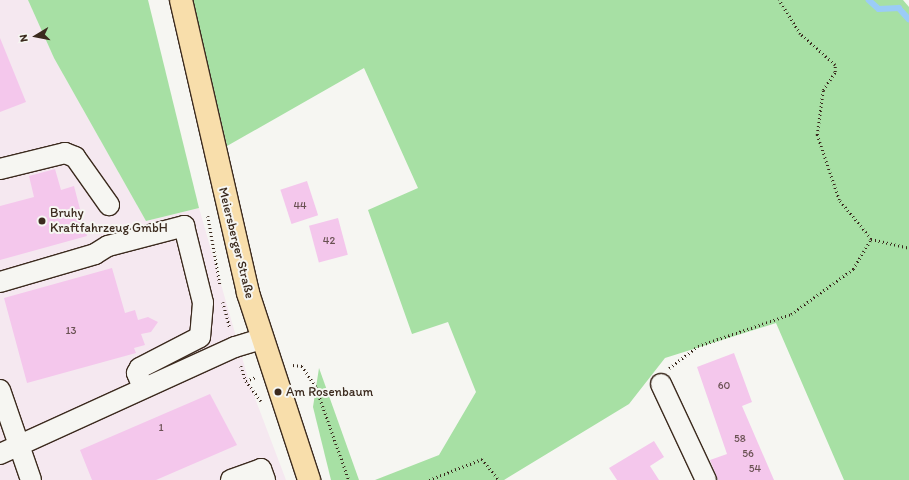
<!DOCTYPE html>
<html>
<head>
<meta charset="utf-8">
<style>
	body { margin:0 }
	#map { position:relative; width:909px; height:480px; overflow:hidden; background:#f6f6f2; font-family:Itim,sans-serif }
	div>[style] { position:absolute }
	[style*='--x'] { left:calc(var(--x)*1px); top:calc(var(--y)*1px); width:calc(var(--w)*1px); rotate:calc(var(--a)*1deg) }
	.built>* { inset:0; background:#f5e8f0 }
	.green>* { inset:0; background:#a7e0a4 }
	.stream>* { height:5.5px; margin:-2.75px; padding:0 2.75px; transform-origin:2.75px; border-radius:2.75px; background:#9bccf7 }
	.building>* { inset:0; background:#f4c7ec; transform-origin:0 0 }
	.path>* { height:2.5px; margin-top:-1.25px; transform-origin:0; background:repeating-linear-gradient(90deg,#3b2a1e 0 1px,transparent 0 4px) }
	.roads { filter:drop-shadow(1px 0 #3b2a1e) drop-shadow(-1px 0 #3b2a1e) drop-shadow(0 1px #3b2a1e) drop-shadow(0 -1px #3b2a1e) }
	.minor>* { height:20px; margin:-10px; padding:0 10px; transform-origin:10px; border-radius:10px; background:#f6f6f2 }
	.major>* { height:22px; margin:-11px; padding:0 11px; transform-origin:11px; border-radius:11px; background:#f8deab }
	.dots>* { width:11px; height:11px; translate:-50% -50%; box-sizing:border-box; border:2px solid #f6f6f2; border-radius:50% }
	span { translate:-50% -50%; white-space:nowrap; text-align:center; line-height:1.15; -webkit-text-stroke:4px #f6f6f2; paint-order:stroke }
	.number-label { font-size:11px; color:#695152 }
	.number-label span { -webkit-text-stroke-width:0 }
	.poi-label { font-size:13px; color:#3b2a1e }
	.left { translate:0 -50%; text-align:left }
	.street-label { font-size:13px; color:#3b2a1e }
	.north { position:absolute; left:16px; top:16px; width:40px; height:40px; -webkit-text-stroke:3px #f6f6f2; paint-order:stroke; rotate:260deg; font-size:11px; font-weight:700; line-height:16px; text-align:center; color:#3b2a1e }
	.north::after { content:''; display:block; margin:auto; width:14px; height:18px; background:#3b2a1e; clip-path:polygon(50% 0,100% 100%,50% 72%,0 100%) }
</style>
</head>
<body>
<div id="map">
	<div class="built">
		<div style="clip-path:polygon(0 0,28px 0,54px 58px,146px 221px,199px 208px,250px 385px,286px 480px,0 480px)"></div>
	</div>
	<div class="green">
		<div style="clip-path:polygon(28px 0,148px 0,199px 208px,146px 221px,54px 58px)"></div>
		<div style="clip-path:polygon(193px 0,903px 0,909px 7px,909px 480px,844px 480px,776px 323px,665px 358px,629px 404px,504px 480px,375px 480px,439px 455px,476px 392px,448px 322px,412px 334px,368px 210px,418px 188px,364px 68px,227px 146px)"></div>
		<div style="clip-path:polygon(319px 368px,359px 480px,331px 480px,313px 407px)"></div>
	</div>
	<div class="stream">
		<div style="--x:869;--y:0;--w:13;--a:42"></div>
		<div style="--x:879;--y:9;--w:20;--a:-3"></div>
		<div style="--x:899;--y:8;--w:15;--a:48"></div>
	</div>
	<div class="building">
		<div style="clip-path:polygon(0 38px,26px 102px,0 112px)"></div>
		<div style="clip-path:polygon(55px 169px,61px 190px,74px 186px,87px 236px,0 260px,0 206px,34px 197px,29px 176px)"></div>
		<div style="left:307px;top:181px;width:36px;height:28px;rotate:72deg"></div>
		<div style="left:338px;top:218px;width:38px;height:30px;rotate:75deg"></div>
		<div style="clip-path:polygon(112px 268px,125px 313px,135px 310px,138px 320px,148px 317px,158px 322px,151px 332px,141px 334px,145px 345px,134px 348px,136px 353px,27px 383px,4px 298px)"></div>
		<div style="clip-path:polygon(734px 353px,752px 402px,742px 406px,774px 480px,718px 480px,710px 460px,727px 454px,697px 367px)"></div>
		<div style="clip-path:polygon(210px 394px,237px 445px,156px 480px,92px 480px,80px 450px)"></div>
		<div style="clip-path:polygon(654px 441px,664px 457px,650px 466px,659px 480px,617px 480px,609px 468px)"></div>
	</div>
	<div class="path">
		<div style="--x:208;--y:216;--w:69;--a:80"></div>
		<div style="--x:871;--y:239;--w:39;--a:13"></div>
		<div style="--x:223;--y:302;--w:27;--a:75"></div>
		<div style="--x:293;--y:365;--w:9;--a:6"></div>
		<div style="--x:302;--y:366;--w:25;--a:56"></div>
		<div style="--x:316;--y:387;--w:99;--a:70.5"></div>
		<div style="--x:241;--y:366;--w:16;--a:72"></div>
		<div style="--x:246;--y:381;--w:25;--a:53"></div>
		<div style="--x:669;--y:368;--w:36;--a:-37"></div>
		<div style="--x:698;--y:346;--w:98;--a:-19"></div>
		<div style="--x:791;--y:314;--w:77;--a:-36"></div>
		<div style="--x:853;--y:269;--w:35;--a:-59"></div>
		<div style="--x:871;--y:239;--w:50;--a:-129.4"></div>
		<div style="--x:839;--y:200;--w:69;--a:-108.7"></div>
		<div style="--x:817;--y:135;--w:45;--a:-82.4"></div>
		<div style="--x:823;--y:90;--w:22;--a:-56"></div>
		<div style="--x:835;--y:72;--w:7;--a:-90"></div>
		<div style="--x:835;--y:65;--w:47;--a:-138.5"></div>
		<div style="--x:800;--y:34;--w:40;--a:-122"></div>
		<div style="--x:246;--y:381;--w:11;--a:-22"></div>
		<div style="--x:429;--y:480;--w:57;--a:-21.6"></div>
		<div style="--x:482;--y:459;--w:27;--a:51"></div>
	</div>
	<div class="roads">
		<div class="minor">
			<div style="--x:0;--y:169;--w:67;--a:-13.8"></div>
			<div style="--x:65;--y:153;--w:11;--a:22"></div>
			<div style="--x:75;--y:157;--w:59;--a:54.7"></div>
			<div style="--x:0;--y:282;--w:99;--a:-16.4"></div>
			<div style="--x:95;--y:254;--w:15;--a:-32"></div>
			<div style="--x:108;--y:246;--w:79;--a:-14.7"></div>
			<div style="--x:184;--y:226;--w:79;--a:76.1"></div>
			<div style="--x:203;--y:303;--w:34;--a:95"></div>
			<div style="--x:200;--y:337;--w:68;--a:152.7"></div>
			<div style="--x:140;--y:368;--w:6;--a:121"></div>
			<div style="--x:137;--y:373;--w:16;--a:68"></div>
			<div style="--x:661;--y:384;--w:106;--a:64.9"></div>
			<div style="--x:0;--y:390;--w:95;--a:71"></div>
			<div style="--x:0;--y:454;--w:258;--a:-24.5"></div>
			<div style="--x:235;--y:347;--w:27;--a:-17"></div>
			<div style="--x:231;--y:480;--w:32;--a:-20"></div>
			<div style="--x:261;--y:469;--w:12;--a:70"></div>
		</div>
		<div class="major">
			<div style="--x:181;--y:0;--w:301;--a:77.1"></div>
			<div style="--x:248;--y:293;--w:197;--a:71.9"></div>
		</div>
	</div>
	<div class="dots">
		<div style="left:42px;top:221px;background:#3b2a1e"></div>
		<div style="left:278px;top:392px;background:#3b2a1e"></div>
	</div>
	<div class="number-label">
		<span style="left:300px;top:206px">44</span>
		<span style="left:329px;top:241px">42</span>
		<span style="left:71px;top:331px">13</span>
		<span style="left:724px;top:386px">60</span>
		<span style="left:161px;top:428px">1</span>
		<span style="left:740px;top:439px">58</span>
		<span style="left:748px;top:454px">56</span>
		<span style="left:755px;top:469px">54</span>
	</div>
	<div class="poi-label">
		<span class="left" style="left:50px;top:221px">Bruhy<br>Kraftfahrzeug GmbH</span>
		<span class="left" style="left:286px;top:392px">Am Rosenbaum</span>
	</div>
	<div class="street-label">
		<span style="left:236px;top:243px;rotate:76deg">Meiersberger Straße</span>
	</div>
	<div class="north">N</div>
</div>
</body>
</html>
